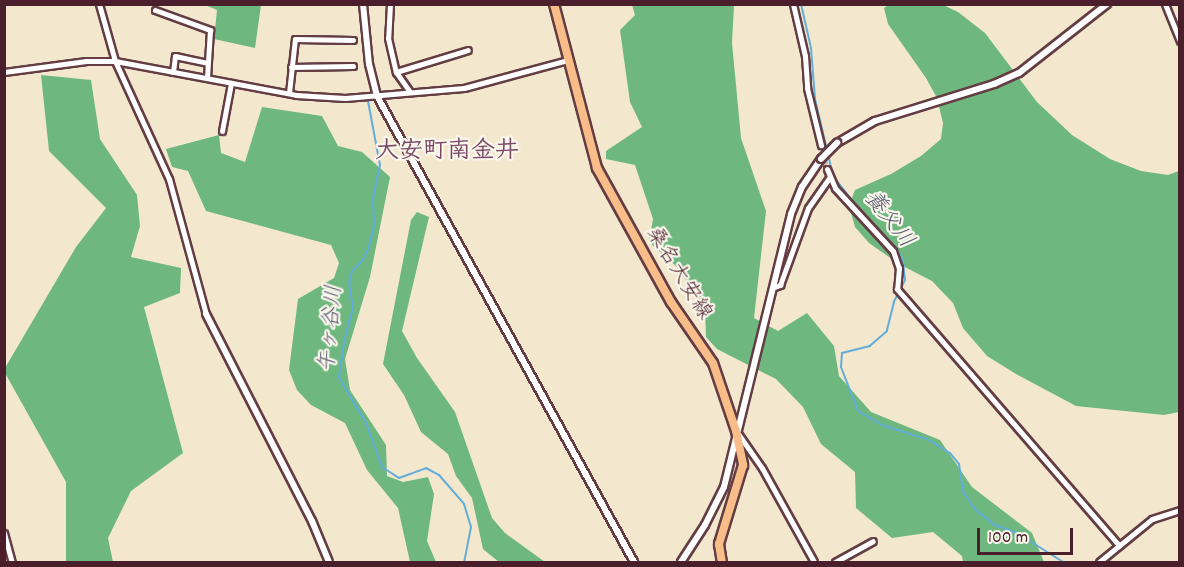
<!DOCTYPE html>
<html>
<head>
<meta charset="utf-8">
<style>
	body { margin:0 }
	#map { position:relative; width:1184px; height:567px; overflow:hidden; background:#f3e7ce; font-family:Dekko,"Klee One",sans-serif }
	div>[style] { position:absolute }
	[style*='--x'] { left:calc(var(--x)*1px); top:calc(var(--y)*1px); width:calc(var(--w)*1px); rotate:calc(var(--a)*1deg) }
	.forest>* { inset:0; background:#6eb880 }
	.stream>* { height:2px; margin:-1px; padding:0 1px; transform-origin:1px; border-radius:1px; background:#62adda }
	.minor-tunnel>* { height:5px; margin-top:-2.5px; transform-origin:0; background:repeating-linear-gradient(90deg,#d1bfad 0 5px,transparent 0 7.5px) }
	.roads { filter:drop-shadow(2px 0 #633d43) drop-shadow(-2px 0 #633d43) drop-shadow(0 2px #633d43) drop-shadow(0 -2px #633d43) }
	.minor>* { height:5px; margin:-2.5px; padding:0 2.5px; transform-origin:2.5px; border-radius:2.5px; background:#fff }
	.tertiary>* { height:6px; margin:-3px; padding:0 3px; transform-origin:3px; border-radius:3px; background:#fff }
	.primary>* { height:8px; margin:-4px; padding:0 4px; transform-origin:4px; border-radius:4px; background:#f9bd89 }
	.bridges { filter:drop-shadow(2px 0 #633d43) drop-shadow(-2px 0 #633d43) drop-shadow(0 2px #633d43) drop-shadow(0 -2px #633d43) }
	.tertiary-bridge>* { height:6px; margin:-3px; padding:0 3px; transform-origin:3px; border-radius:3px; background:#fff }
	span { translate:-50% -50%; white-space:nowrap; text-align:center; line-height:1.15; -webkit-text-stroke:4.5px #fbf7ec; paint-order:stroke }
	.street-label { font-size:21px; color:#4a1f2b }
	.water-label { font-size:22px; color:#545871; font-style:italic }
	.quarter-label { font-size:24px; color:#7a4a67; font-weight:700 }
	.frame { position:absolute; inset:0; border:6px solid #4a1f2b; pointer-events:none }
	.scale { position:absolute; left:977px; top:528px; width:96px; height:27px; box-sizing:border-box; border:3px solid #4a1f2b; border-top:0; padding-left:8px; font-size:18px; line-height:21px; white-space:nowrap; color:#4a1f2b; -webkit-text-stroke:4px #fbf7ec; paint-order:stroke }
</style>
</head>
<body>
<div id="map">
	<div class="forest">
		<div style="clip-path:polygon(205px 5px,261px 5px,255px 48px,214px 39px,217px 10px)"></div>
		<div style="clip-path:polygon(632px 5px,734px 5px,732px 43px,741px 138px,766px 211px,754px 318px,778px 331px,807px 313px,834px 346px,839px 376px,871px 412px,940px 440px,972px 487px,1032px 533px,1044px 562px,963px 562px,962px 556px,933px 532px,892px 538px,856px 508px,855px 472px,821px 444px,803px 407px,776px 379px,717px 349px,706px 337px,705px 307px,676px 266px,649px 242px,653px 219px,635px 165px,606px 159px,606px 151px,642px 127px,630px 102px,620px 30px,635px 15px)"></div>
		<div style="clip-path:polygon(888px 5px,943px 5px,958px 12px,985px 33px,1037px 102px,1072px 135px,1110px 159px,1141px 171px,1168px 175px,1179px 171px,1179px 412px,1164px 415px,1076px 406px,1016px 374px,987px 356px,963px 328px,953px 303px,932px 281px,899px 264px,869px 243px,855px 227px,849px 206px,855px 190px,891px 174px,921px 156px,941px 139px,943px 123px,937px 98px,926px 78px,888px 24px,884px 8px)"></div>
		<div style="clip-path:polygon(41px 75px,91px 80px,100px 139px,137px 195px,140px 226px,131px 257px,181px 268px,180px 293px,144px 307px,183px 453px,131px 491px,108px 538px,113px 562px,66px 562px,66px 482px,5px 373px,5px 368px,76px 247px,106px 208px,49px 151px)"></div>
		<div style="clip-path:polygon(262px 107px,322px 116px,338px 146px,362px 152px,390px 177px,370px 277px,345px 359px,350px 390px,386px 445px,387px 476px,403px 482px,428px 477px,434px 494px,427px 541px,436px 562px,410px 562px,398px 508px,367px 470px,345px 423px,311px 405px,297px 390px,289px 370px,298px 299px,334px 278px,339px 263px,331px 245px,206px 211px,188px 171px,172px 167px,166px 149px,219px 135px,221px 153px,245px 162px)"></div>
		<div style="clip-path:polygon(417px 212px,429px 217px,402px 331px,417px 358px,455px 412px,492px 518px,505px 533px,545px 562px,499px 562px,483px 549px,472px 498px,456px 476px,448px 454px,421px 432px,404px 395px,383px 364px,411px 220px)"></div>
	</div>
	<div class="stream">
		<div style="--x:801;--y:4;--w:45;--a:77.2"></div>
		<div style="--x:811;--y:48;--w:51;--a:85.5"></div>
		<div style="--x:815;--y:99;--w:79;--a:76.8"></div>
		<div style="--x:833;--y:176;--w:53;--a:51.8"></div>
		<div style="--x:368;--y:101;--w:65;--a:79.4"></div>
		<div style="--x:380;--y:165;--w:34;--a:102"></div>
		<div style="--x:373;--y:198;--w:26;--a:88"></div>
		<div style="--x:374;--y:224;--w:24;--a:102"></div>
		<div style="--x:369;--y:247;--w:14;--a:115"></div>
		<div style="--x:363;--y:260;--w:16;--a:135"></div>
		<div style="--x:352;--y:271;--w:12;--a:104"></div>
		<div style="--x:349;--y:283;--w:25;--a:81"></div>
		<div style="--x:353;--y:308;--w:35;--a:105"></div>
		<div style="--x:344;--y:342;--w:36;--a:98"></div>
		<div style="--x:339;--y:378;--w:52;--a:59"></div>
		<div style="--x:366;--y:423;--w:47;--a:70"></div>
		<div style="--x:382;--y:467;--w:20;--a:33"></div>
		<div style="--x:399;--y:478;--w:29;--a:-20"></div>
		<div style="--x:426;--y:468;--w:15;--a:28"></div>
		<div style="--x:439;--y:475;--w:38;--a:49"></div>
		<div style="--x:464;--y:504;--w:24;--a:73"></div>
		<div style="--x:471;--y:527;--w:36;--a:101"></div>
		<div style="--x:884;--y:237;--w:20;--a:45"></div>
		<div style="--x:898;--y:251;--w:11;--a:63"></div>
		<div style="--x:903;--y:261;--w:19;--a:84"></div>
		<div style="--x:905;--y:280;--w:25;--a:117"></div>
		<div style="--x:894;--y:302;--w:30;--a:104"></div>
		<div style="--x:887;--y:331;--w:23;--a:139"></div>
		<div style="--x:870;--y:346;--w:29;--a:166"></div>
		<div style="--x:842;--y:353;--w:14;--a:94"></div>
		<div style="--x:841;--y:367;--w:47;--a:68.9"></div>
		<div style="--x:858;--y:411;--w:28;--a:30"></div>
		<div style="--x:882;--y:425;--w:49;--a:17.7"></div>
		<div style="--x:929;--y:440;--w:25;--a:32"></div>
		<div style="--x:950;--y:453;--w:14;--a:51"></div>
		<div style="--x:959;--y:464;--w:28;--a:82"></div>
		<div style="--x:963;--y:492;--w:21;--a:55"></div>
		<div style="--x:975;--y:509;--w:26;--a:39"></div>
		<div style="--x:995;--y:525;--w:23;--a:20"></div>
		<div style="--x:1017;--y:533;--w:54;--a:32.2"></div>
	</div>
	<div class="minor-tunnel">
		<div style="--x:821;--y:145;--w:25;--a:76"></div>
	</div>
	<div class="roads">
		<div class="minor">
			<div style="--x:99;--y:4;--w:59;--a:74.3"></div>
			<div style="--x:115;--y:61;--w:130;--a:65.4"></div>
			<div style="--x:169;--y:179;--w:140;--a:74.7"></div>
			<div style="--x:390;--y:4;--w:34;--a:93"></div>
			<div style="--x:388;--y:38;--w:35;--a:77"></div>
			<div style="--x:396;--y:72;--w:24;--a:55"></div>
			<div style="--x:793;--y:4;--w:53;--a:77"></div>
			<div style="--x:805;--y:56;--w:32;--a:86"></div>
			<div style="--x:807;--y:88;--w:59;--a:76.2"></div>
			<div style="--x:1165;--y:4;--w:40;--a:68"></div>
			<div style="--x:155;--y:10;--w:59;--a:20"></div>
			<div style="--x:210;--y:30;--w:48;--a:93.6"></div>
			<div style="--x:291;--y:67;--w:62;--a:-0.9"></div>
			<div style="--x:4;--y:72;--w:83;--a:-7.6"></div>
			<div style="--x:86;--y:61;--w:29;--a:0"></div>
			<div style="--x:115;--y:61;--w:184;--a:10.6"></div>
			<div style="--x:296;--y:95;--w:49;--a:3.5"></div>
			<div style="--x:345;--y:98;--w:119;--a:-4.8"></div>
			<div style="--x:464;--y:88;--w:108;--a:-15.1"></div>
			<div style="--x:173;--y:72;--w:16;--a:-83"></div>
			<div style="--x:175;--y:56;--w:33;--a:12"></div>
			<div style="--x:396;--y:72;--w:75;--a:-17"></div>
			<div style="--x:289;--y:93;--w:54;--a:-83.7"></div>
			<div style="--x:295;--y:39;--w:58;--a:1"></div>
			<div style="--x:222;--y:131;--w:49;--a:-79.4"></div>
			<div style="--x:827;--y:169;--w:21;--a:67"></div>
			<div style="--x:835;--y:188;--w:86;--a:47.4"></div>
			<div style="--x:893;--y:251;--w:18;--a:71"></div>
			<div style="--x:899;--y:268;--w:21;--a:95"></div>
			<div style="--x:897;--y:289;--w:339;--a:49.1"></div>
			<div style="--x:772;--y:288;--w:9;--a:-21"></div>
			<div style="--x:780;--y:285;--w:82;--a:-70"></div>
			<div style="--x:808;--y:208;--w:37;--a:-55"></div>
			<div style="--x:739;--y:435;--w:40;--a:55.1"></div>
			<div style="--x:762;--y:468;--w:107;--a:61"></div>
			<div style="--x:4;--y:533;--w:30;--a:75"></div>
			<div style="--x:835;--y:562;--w:43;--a:-28.9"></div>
			<div style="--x:1099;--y:562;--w:68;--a:-39.1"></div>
			<div style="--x:1152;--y:519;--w:29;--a:-18"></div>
		</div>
		<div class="tertiary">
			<div style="--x:363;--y:4;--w:60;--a:84.3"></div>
			<div style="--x:369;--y:64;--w:33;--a:76"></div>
			<div style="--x:377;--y:96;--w:532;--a:61.12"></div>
			<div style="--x:837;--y:143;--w:44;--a:-30.1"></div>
			<div style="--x:875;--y:121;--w:125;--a:-17.3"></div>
			<div style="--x:994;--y:84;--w:27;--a:-24"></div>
			<div style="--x:1019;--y:73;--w:112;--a:-38.1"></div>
			<div style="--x:206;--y:314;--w:233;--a:62.9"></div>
			<div style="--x:312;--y:521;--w:44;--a:67.5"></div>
			<div style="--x:681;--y:562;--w:44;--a:-57"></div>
			<div style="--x:705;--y:525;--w:42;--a:-63.4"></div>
			<div style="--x:724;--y:487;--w:281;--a:-76.2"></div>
			<div style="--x:791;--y:214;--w:29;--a:-68"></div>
			<div style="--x:802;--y:187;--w:34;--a:-56"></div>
		</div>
		<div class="primary">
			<div style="--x:554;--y:4;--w:170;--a:75.3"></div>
			<div style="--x:597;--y:168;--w:153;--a:61.1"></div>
			<div style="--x:671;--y:302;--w:74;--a:55.5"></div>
			<div style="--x:713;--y:363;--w:72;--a:71.3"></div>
			<div style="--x:736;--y:431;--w:35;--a:78"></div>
			<div style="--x:743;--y:465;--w:83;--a:106.9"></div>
			<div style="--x:719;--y:544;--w:18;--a:81"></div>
		</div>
	</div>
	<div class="bridges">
		<div class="tertiary-bridge">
			<div style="--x:821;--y:159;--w:23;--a:-45"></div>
		</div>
	</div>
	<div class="street-label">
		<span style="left:678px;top:274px;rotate:58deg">桑名大安線</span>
	</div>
	<div class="water-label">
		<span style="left:888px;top:220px;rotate:52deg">養父川</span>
		<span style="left:332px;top:329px;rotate:-85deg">午ヶ谷川</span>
	</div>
	<div class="quarter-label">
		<span style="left:447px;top:153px">大安町南金井</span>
	</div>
	<div class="frame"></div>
	<div class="scale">100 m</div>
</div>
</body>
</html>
